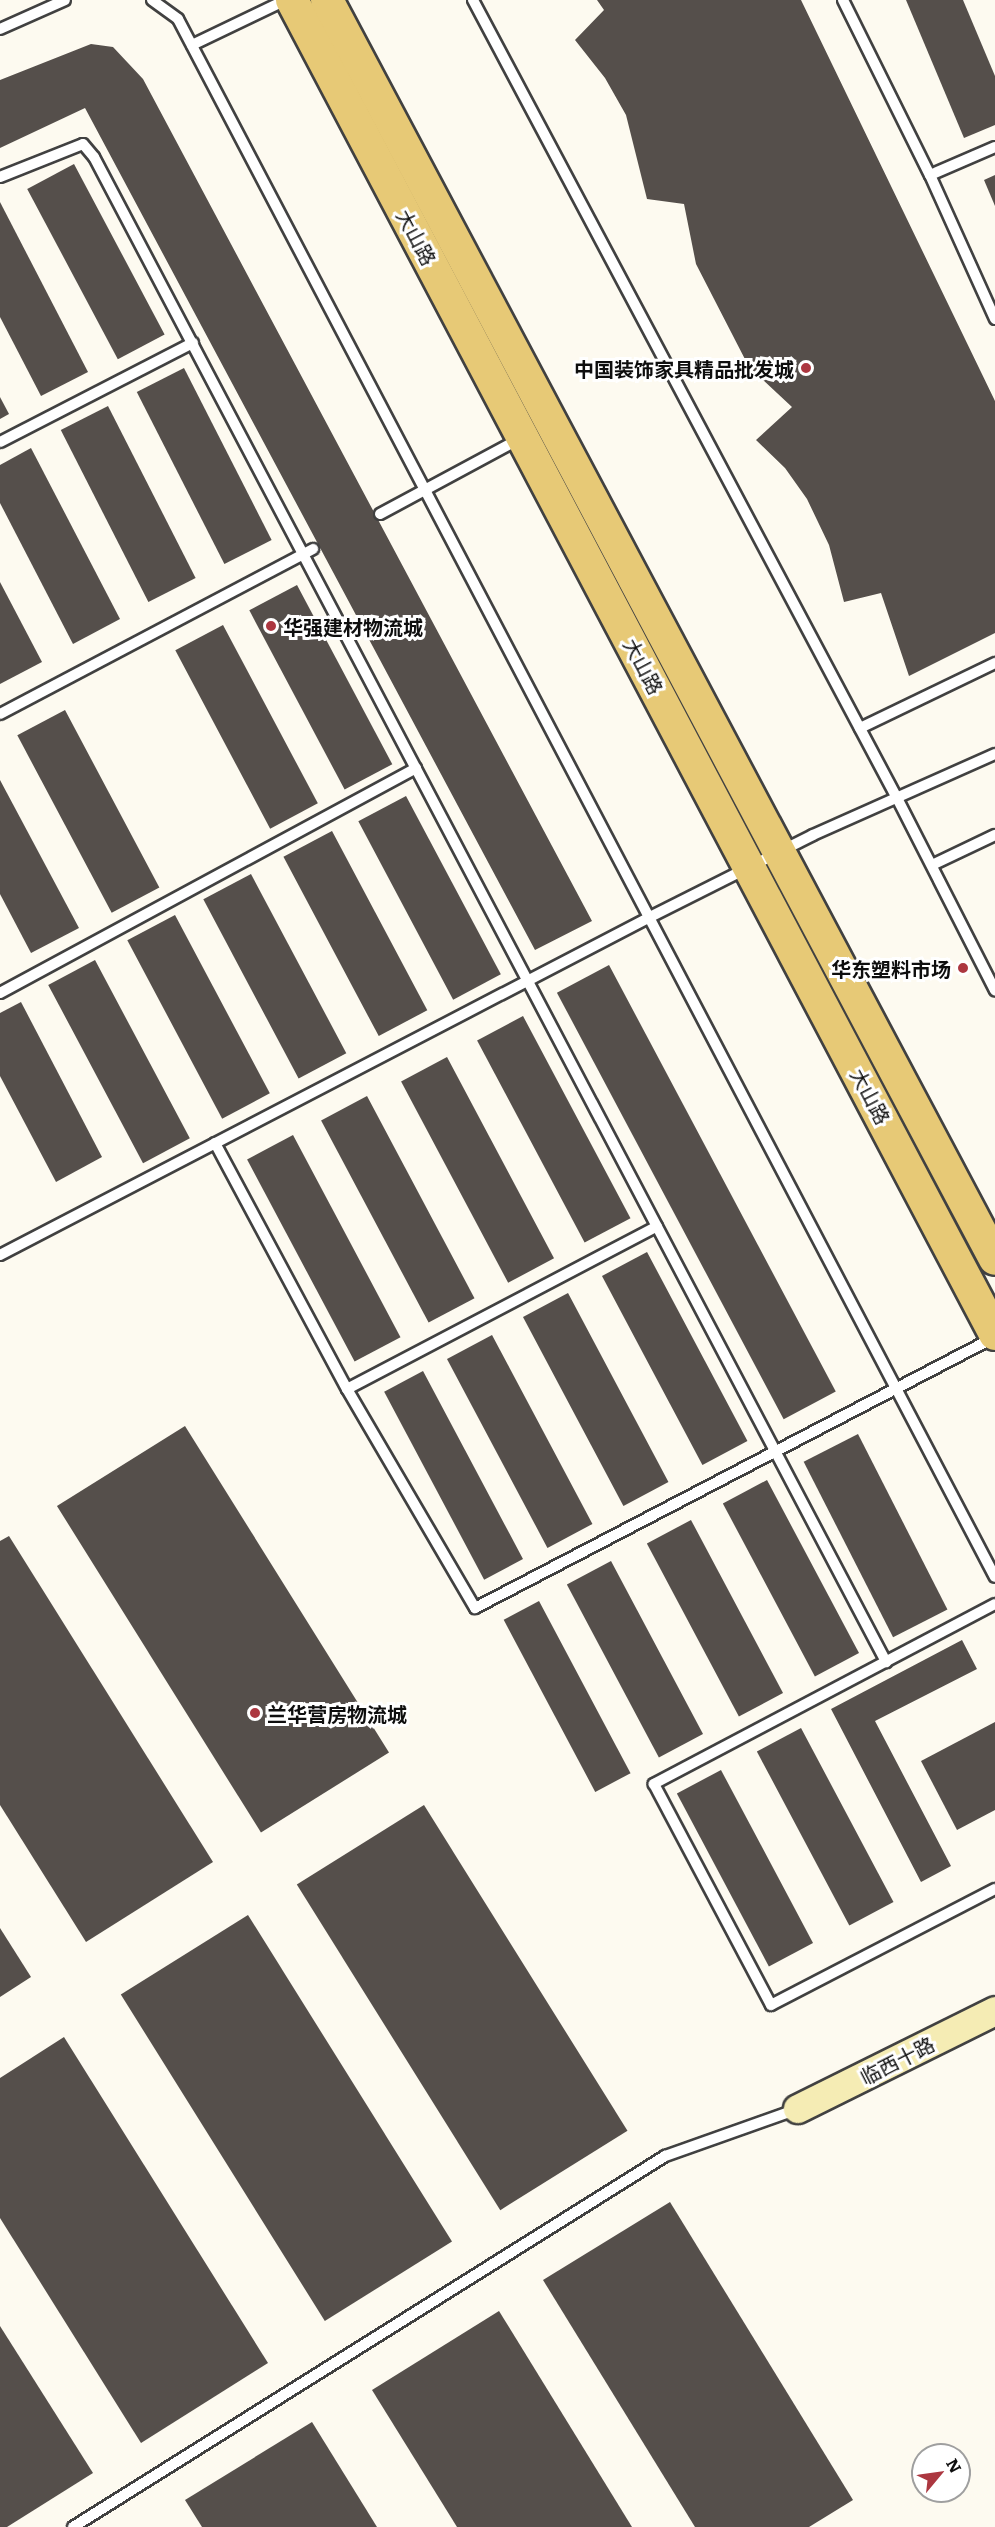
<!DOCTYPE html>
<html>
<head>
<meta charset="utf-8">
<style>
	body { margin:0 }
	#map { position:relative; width:995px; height:2527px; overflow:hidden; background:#fdfaf0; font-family:Literata,"Noto Sans SC",serif }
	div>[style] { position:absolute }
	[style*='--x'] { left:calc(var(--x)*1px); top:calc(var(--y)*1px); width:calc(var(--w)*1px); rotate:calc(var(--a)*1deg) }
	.building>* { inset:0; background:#554f4b; transform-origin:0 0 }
	.roads { filter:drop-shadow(2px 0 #414141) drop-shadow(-2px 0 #414141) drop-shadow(0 2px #414141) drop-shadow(0 -2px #414141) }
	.lane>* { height:10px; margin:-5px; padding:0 5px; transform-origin:5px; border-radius:5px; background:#fff }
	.secondary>* { height:28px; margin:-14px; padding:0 14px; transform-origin:14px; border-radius:14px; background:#f5ecb4 }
	.primary>* { height:32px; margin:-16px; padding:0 16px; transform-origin:16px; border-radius:16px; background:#e7c976 }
	.dots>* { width:16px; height:16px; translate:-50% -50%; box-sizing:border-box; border:3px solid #fff; border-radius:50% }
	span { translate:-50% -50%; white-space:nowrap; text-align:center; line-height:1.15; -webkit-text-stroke:6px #fff; paint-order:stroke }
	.street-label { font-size:20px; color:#0e0e0e }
	.poi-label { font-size:20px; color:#0e0e0e; font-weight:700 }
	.right { translate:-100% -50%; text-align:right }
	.left { translate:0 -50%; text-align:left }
	.north { position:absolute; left:911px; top:2443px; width:60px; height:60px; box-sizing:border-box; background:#fff; border:2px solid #9f9f9f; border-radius:50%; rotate:61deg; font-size:16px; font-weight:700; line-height:24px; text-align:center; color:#0e0e0e }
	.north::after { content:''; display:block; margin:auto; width:21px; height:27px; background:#ac3740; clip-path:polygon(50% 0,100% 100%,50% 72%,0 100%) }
</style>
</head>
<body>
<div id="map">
	<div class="building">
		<div style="clip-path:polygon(597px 0,801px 0,995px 401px,995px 633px,909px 676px,881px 593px,844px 602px,829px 545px,807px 499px,785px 468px,756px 440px,792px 407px,749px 367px,696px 264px,684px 204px,647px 199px,626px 115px,605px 78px,575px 40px,604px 10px)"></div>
		<div style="clip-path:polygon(906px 0,963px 0,995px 76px,995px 125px,964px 138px)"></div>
		<div style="clip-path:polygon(91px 44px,113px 47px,143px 79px,592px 921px,535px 950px,85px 108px,0 148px,0 80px)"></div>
		<div style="left:74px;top:164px;width:193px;height:53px;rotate:62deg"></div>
		<div style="clip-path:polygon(995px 175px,995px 206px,984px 180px)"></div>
		<div style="clip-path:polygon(0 202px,88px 372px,41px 396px,0 317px)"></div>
		<div style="left:184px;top:368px;width:193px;height:53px;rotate:63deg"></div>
		<div style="clip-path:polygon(0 397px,9px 414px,0 419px)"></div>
		<div style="left:108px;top:406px;width:193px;height:53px;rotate:63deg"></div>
		<div style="clip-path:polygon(31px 448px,120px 619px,73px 644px,0 503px,0 465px)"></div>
		<div style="clip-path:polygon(0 582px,42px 662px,0 684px)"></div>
		<div style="left:297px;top:585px;width:203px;height:54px;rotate:62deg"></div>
		<div style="left:223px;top:625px;width:202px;height:54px;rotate:62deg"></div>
		<div style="left:65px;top:710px;width:201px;height:54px;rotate:62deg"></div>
		<div style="clip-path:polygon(0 780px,79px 928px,31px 953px,0 894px)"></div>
		<div style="left:406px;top:796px;width:202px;height:54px;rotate:62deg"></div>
		<div style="left:332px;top:831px;width:203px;height:55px;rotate:62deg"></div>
		<div style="left:251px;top:874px;width:203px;height:54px;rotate:62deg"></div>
		<div style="left:175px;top:915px;width:202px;height:54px;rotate:62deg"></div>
		<div style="left:95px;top:960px;width:202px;height:53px;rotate:62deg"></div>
		<div style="left:609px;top:965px;width:483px;height:59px;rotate:62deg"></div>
		<div style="clip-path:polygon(21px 1002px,102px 1157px,56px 1182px,0 1076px,0 1013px)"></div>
		<div style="left:523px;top:1016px;width:229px;height:52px;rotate:62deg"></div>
		<div style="left:447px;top:1057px;width:228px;height:52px;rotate:62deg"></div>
		<div style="left:367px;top:1096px;width:229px;height:52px;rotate:62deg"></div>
		<div style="left:293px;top:1135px;width:229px;height:52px;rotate:62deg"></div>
		<div style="left:647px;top:1252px;width:214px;height:51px;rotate:62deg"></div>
		<div style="left:568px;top:1293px;width:214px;height:51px;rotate:62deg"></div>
		<div style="left:492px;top:1335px;width:214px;height:51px;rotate:62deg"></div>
		<div style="left:423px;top:1371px;width:213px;height:44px;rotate:62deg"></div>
		<div style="left:185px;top:1426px;width:385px;height:151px;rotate:58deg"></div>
		<div style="left:858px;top:1434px;width:197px;height:61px;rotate:63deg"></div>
		<div style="left:767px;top:1480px;width:196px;height:50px;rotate:62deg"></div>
		<div style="left:691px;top:1520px;width:196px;height:50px;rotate:62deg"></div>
		<div style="clip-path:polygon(9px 1536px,213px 1862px,86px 1942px,0 1805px,0 1541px)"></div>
		<div style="left:611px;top:1561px;width:196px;height:50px;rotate:62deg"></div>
		<div style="left:539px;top:1601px;width:195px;height:40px;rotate:62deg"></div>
		<div style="clip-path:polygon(962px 1640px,977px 1669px,875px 1721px,951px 1866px,921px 1882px,831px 1709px)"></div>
		<div style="clip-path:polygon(995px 1722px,995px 1810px,957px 1830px,921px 1761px)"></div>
		<div style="left:801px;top:1728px;width:197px;height:50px;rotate:62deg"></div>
		<div style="left:721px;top:1770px;width:196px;height:50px;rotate:62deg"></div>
		<div style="left:424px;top:1805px;width:384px;height:150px;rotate:58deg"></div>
		<div style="left:248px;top:1915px;width:385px;height:150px;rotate:58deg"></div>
		<div style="clip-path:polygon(0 1928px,31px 1977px,0 1997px)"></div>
		<div style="clip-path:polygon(64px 2037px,268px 2363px,141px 2443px,0 2218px,0 2078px)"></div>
		<div style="clip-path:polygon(670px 2202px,853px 2500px,809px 2527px,695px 2527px,543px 2280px)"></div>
		<div style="clip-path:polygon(499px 2311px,632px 2527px,457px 2527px,372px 2390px)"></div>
		<div style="clip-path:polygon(0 2326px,93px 2473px,7px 2527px,0 2527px)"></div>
		<div style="clip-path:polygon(312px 2422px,377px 2527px,202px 2527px,185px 2500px)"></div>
	</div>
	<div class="roads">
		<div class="lane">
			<div style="--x:152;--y:0;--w:32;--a:36"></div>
			<div style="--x:178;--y:19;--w:1759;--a:62.33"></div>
			<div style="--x:473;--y:0;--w:904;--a:62.02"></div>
			<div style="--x:897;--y:798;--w:216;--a:63"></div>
			<div style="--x:843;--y:0;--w:195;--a:63.6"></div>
			<div style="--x:930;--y:175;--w:158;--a:65.7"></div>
			<div style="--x:0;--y:29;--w:71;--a:-24"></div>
			<div style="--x:192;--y:45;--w:104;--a:-25.6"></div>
			<div style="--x:930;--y:175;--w:71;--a:-23.3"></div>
			<div style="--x:0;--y:177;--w:89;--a:-21.7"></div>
			<div style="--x:83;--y:144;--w:17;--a:50"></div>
			<div style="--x:94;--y:157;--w:1701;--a:62.24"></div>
			<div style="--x:0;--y:442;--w:217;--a:-27.2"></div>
			<div style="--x:380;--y:514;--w:158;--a:-28.3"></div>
			<div style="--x:0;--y:714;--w:354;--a:-27.8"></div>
			<div style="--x:860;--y:728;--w:150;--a:-25.7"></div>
			<div style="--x:932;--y:865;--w:70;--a:-25.5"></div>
			<div style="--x:0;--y:993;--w:473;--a:-28.4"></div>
			<div style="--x:215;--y:1143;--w:279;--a:61.8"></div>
			<div style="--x:347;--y:1389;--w:254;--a:59.7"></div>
			<div style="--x:475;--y:1608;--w:586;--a:-27.53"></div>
			<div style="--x:0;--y:1255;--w:733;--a:-27.47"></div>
			<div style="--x:650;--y:917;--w:182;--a:-26.7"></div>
			<div style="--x:813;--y:835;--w:199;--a:-24"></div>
			<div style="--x:347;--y:1389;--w:350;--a:-27.7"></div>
			<div style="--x:995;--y:1604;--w:386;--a:152.2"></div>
			<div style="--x:654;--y:1784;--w:250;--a:62.1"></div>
			<div style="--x:771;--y:2005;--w:252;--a:-27.4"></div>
			<div style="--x:73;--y:2527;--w:699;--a:-32.07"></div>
			<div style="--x:665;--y:2156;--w:141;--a:-19.5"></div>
		</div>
		<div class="secondary">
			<div style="--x:798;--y:2109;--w:220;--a:-26.4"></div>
		</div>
		<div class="primary">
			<div style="--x:292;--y:0;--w:1508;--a:62.21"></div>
			<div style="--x:327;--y:0;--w:1425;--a:62.05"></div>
		</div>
	</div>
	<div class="dots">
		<div style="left:806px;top:368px;background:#ac3740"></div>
		<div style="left:271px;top:626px;background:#ac3740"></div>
		<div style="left:963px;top:968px;background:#ac3740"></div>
		<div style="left:255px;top:1713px;background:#ac3740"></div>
	</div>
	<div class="street-label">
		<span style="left:417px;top:237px;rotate:62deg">大山路</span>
		<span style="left:644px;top:666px;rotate:62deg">大山路</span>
		<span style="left:871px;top:1096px;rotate:62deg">大山路</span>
		<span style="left:897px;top:2060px;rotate:-27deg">临西十路</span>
	</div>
	<div class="poi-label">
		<span class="right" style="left:794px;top:368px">中国装饰家具精品批发城</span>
		<span class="left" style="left:283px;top:626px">华强建材物流城</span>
		<span class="right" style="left:951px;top:968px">华东塑料市场</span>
		<span class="left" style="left:267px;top:1713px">兰华营房物流城</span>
	</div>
	<div class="north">N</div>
</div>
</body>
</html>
